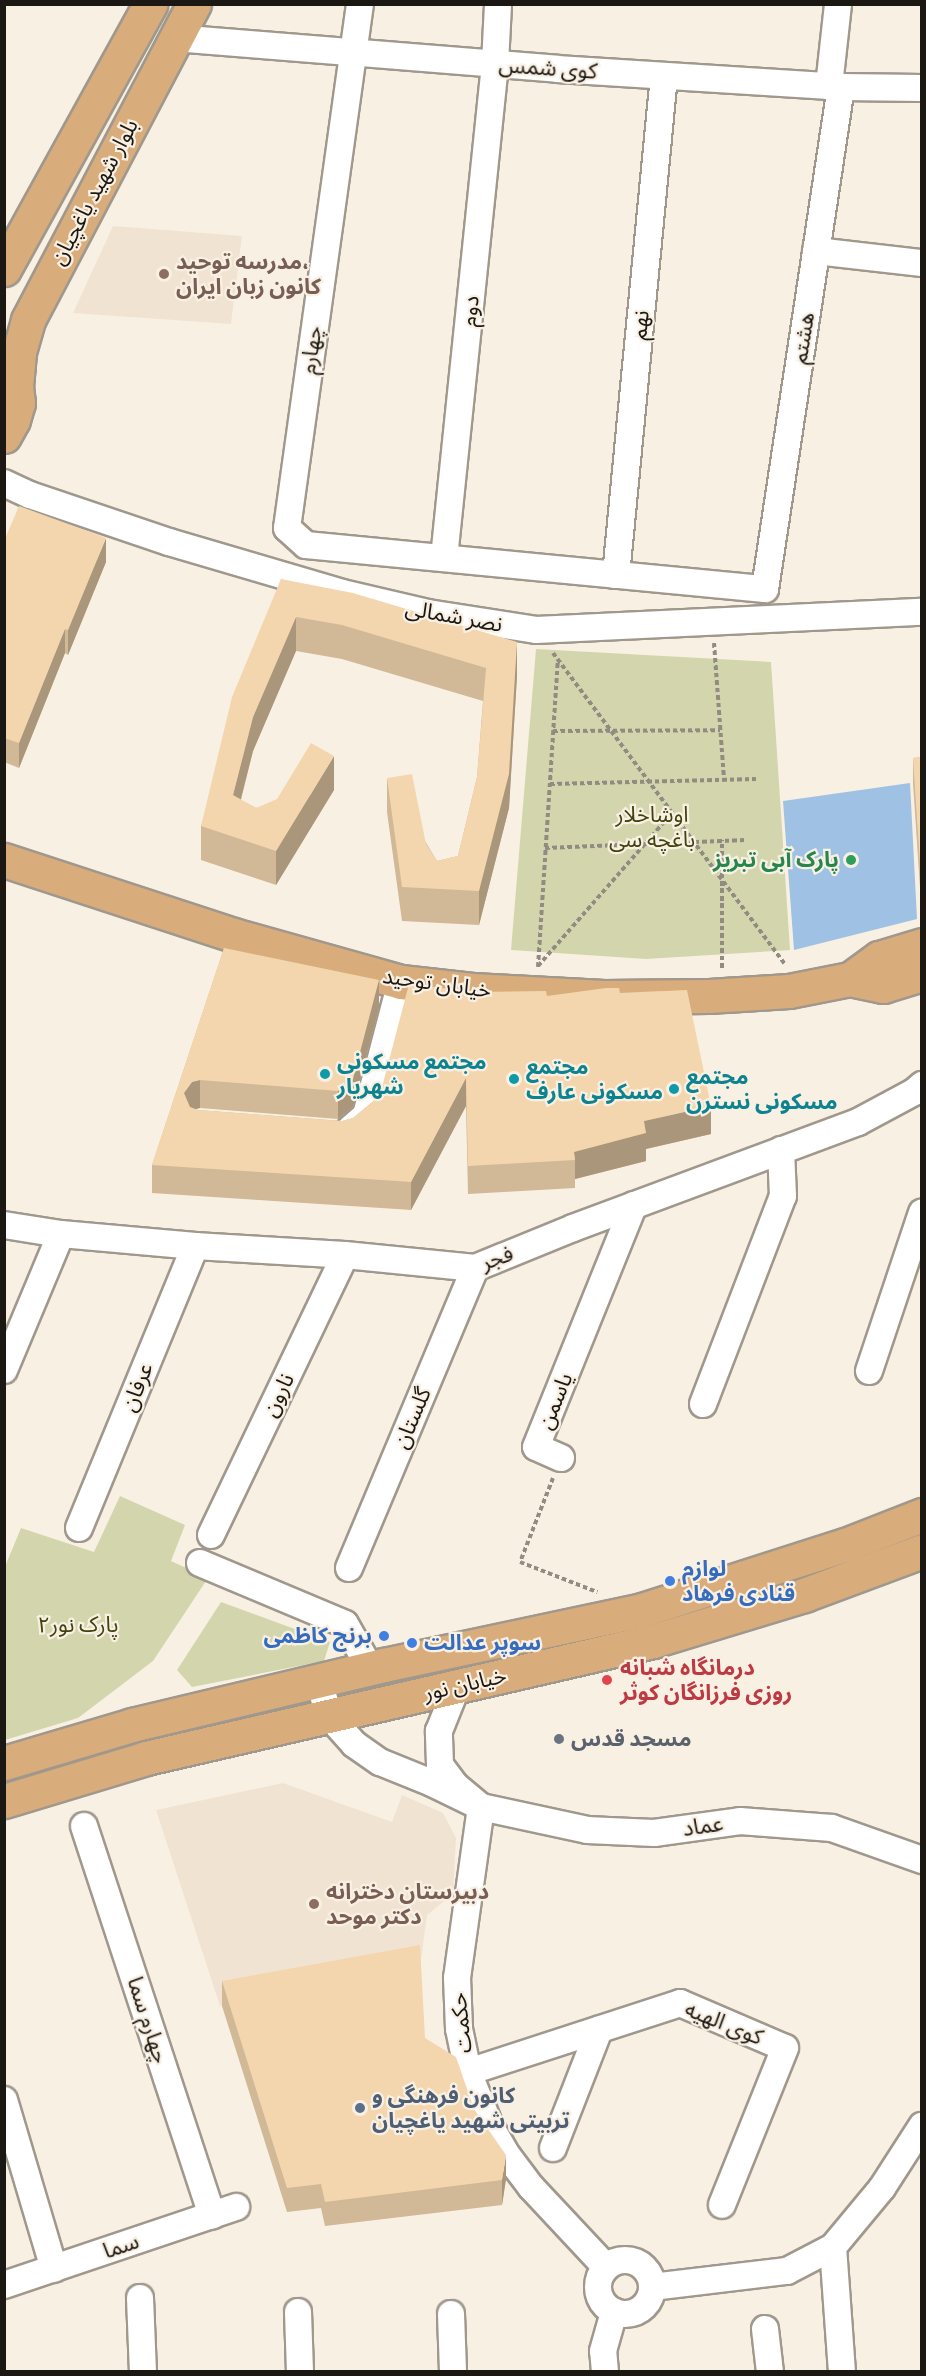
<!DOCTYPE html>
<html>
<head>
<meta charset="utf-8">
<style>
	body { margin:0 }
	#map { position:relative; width:926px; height:2376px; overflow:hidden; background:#f9f0e4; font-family:"PT Sans Narrow","Noto Sans Arabic",sans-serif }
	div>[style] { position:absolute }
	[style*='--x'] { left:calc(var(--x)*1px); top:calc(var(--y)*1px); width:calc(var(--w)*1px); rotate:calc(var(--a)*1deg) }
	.built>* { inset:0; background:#f1e3d1 }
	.green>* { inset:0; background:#d3d6ac }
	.water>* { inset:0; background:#9fc1e3 }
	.path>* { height:4px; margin-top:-2px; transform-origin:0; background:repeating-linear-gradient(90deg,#918b82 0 4.5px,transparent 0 7.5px) }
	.roads { filter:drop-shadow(2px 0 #a0988c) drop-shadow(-2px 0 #a0988c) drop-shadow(0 2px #a0988c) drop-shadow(0 -2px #a0988c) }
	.minor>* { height:26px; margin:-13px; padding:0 13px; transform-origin:13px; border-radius:13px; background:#fff }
	.minor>.ring { margin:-13px; padding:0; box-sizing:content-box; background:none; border:26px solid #fff; border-radius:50% }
	.major>* { height:33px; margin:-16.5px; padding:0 16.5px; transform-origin:16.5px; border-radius:16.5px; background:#d9ac7c }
	.wall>* { inset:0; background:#d1b896 }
	.shaded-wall>* { inset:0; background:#aa967a }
	.building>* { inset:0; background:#f3d6ae }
	.dots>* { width:16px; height:16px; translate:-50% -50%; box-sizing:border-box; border:3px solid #f9f0e4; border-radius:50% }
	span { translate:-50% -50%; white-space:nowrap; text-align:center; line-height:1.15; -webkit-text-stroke:4.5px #f9f0e4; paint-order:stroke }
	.street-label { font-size:22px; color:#1b1813 }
	.education-label { font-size:22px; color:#785e54; font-weight:700 }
	.left { translate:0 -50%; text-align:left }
	.park-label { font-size:22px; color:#41430d }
	.leisure-label { font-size:22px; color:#27864d; font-weight:700 }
	.right { translate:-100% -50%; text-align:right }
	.culture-label { font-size:22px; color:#0d838f; font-weight:700 }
	.shop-label { font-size:22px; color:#366cbe; font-weight:700 }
	.health-label { font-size:22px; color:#be3a42; font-weight:700 }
	.worship-label { font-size:22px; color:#5b616d; font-weight:700 }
	.service-label { font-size:22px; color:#4e5e75; font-weight:700 }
	.frame { position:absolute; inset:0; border:6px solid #1b1813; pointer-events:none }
</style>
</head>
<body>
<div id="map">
	<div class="built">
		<div style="clip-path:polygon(113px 226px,242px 236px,231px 324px,73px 313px)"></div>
		<div style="clip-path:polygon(283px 1783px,392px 1822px,402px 1795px,443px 1813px,456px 1838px,453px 1894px,427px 1915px,420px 1967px,220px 2006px,156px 1810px)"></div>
	</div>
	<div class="green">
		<div style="clip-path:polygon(536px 649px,771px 662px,790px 950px,646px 959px,511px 950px)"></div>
		<div style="clip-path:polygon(120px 1496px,185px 1525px,171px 1561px,208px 1578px,153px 1661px,78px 1718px,5px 1740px,4px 1569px,21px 1528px,94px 1552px)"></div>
		<div style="clip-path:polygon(221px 1602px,330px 1642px,324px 1661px,192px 1687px,177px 1670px)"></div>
	</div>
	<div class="water">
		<div style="clip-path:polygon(910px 783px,917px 919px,794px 950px,783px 801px)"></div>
	</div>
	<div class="path">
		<div style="--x:714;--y:643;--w:137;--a:85.8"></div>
		<div style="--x:553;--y:653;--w:388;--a:53.3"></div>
		<div style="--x:553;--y:731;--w:167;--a:-0.3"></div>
		<div style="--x:550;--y:784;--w:206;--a:-1.4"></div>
		<div style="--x:545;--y:848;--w:201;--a:-2.3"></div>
		<div style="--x:538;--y:966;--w:203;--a:-48.8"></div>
		<div style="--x:538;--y:967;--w:308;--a:-86.3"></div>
		<div style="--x:722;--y:968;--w:128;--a:-90"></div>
		<div style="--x:553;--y:1478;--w:90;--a:111.4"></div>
		<div style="--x:520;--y:1562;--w:83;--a:21.3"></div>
	</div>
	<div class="roads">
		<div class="minor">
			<div style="--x:360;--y:4;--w:529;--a:97.93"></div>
			<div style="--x:287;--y:528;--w:25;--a:42"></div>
			<div style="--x:306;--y:545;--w:461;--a:5.5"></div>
			<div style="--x:765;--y:589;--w:508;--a:-81.39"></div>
			<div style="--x:175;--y:38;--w:383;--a:4.6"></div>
			<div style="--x:557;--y:69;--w:285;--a:3.6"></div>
			<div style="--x:841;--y:87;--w:81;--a:0.7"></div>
			<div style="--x:829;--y:86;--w:82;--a:-83.7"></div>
			<div style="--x:816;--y:251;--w:107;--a:6.5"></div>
			<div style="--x:4;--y:483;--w:29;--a:25"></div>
			<div style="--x:30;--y:495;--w:147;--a:18.7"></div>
			<div style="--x:169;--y:542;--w:180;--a:16.4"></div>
			<div style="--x:342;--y:593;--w:88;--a:13.1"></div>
			<div style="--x:428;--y:613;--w:109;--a:8.9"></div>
			<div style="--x:536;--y:630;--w:386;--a:-2.7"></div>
			<div style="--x:444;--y:558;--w:497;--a:-84.1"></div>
			<div style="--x:495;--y:64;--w:60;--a:-87.1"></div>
			<div style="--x:616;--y:575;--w:501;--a:-84.51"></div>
			<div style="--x:350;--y:1129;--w:21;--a:-41"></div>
			<div style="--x:366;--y:1115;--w:138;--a:-75.3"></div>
			<div style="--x:4;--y:1225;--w:58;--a:9"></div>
			<div style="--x:61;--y:1234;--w:135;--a:5.1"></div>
			<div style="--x:195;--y:1246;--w:150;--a:3.4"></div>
			<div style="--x:345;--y:1255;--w:131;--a:5.7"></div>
			<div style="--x:475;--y:1268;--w:106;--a:-22.2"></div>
			<div style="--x:573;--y:1228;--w:304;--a:-20.4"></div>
			<div style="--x:858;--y:1122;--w:64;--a:-28.2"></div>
			<div style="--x:914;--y:1092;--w:11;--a:-41"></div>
			<div style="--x:4;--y:1370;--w:147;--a:-67.3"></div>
			<div style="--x:869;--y:1371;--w:167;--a:-71.5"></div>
			<div style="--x:703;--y:1404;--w:223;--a:-69"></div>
			<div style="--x:783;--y:1196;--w:46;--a:-92.5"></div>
			<div style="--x:561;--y:1458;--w:27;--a:-156"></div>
			<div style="--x:536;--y:1447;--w:261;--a:-68"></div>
			<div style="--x:79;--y:1528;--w:305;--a:-67.6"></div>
			<div style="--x:211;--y:1535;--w:310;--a:-64.4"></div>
			<div style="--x:200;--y:1563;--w:157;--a:22.8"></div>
			<div style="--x:345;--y:1624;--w:51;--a:60.4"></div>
			<div style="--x:349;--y:1568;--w:325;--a:-67.2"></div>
			<div style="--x:319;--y:1681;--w:36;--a:74"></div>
			<div style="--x:329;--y:1716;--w:38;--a:48"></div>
			<div style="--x:354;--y:1744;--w:32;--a:35"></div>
			<div style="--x:380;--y:1762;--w:56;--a:22"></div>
			<div style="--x:432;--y:1783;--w:55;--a:26.1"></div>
			<div style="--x:481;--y:1807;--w:34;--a:-140"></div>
			<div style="--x:455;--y:1785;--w:25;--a:-127"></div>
			<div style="--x:440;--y:1765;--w:34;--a:-92"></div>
			<div style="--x:439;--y:1731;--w:48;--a:-68.2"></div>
			<div style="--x:84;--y:1826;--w:410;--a:71.8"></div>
			<div style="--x:468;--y:2072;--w:223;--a:-18"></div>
			<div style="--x:680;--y:2003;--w:114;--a:23.2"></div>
			<div style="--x:785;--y:2048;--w:169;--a:111.9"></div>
			<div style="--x:4;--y:2100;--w:176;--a:73.5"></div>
			<div style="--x:553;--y:2148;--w:127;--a:-68.7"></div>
			<div style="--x:833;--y:2247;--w:125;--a:85.9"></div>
			<div class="ring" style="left:598px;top:2260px;width:28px;height:28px"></div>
			<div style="--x:605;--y:2266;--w:108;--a:-133.1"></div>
			<div style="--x:531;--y:2187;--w:38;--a:-127"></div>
			<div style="--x:508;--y:2157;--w:36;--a:-120"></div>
			<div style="--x:490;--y:2126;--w:58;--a:-112.2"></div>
			<div style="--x:468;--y:2072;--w:44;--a:-101.8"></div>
			<div style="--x:459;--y:2029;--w:51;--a:-92.2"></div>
			<div style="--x:457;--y:1978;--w:173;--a:-82"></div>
			<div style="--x:481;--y:1807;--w:108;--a:12.2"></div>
			<div style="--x:587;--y:1830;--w:67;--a:2.6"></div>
			<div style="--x:654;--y:1833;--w:87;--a:-7.9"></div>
			<div style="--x:740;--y:1821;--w:92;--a:4.4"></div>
			<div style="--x:832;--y:1828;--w:96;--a:19.6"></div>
			<div style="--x:4;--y:2285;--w:245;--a:-18.6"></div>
			<div style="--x:652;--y:2287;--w:136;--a:-6.8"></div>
			<div style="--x:787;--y:2271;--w:52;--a:-27.6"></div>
			<div style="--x:833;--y:2247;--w:77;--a:-50.3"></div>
			<div style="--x:882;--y:2188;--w:74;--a:-57.2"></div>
			<div style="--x:140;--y:2298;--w:74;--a:87.7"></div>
			<div style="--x:298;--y:2312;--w:60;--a:88.1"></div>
			<div style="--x:451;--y:2314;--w:58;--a:88"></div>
			<div style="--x:765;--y:2329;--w:43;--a:83.4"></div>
			<div style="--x:605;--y:2372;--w:21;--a:-95"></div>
			<div style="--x:603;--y:2351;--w:41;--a:-74.2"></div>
		</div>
		<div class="major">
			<div style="--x:4;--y:269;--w:303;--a:-61.1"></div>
			<div style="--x:16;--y:387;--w:35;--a:-85"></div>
			<div style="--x:19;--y:352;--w:33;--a:-74"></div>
			<div style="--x:28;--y:320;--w:357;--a:-62.3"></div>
			<div style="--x:4;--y:436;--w:18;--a:-61"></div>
			<div style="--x:13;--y:420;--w:18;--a:-74"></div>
			<div style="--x:18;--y:403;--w:16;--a:-97"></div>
			<div style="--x:16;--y:387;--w:21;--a:-119"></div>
			<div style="--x:4;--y:860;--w:241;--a:18.1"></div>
			<div style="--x:233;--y:935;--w:174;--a:15.6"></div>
			<div style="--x:401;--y:982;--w:72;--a:6.3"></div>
			<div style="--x:473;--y:990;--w:131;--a:3.1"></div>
			<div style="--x:604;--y:997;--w:105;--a:-0.5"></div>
			<div style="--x:709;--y:996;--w:80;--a:-3.6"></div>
			<div style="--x:789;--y:991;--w:62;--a:-11.1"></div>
			<div style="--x:850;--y:979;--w:34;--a:12"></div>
			<div style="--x:883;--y:986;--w:41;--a:-17.1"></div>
			<div style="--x:850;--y:979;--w:36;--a:-36"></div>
			<div style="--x:879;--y:958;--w:45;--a:-16.8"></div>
			<div style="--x:4;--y:1763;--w:134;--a:-16.5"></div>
			<div style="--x:132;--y:1725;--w:259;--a:-13.4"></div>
			<div style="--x:384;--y:1665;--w:264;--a:-12"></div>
			<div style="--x:642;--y:1610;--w:213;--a:-17.8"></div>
			<div style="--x:845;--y:1545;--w:83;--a:-21.3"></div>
			<div style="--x:4;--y:1801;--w:148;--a:-16.8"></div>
			<div style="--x:146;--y:1758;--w:520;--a:-12.99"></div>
			<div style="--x:653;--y:1641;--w:158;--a:-16.9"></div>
			<div style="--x:804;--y:1595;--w:126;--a:-20.4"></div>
		</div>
	</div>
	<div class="wall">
		<div style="clip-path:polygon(4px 541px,106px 562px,68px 655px,65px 653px,19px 768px,4px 762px)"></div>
		<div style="clip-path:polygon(281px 579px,517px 676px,509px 808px,479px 925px,402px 921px,387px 812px,387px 778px,437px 861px,458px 856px,477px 777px,483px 701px,342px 659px,296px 651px,253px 751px,241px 800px,256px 808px,334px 790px,276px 885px,201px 860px,201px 826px)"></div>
		<div style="clip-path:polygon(921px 757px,921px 903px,913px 783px,913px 758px)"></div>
		<div style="clip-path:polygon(224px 948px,379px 1008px,353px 1107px,338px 1119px,200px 1108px,195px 1109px,198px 1110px,342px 1121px,353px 1118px,376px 1099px,475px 992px,547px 996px,620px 993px,711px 1134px,646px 1149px,646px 1161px,575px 1179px,575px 1188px,468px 1194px,466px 1106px,411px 1210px,152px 1193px,152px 1165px)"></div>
		<div style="clip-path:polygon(222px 1981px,425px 2038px,474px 2109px,506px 2179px,502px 2205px,325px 2226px,321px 2208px,287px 2212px,222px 2006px)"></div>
	</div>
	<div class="shaded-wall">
		<div style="clip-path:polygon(106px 538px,106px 562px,68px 655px,68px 630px)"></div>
		<div style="clip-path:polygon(296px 617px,296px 651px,253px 751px,233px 829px,233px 795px,253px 717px)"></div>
		<div style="clip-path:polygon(65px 629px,65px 653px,19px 768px,19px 743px)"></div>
		<div style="clip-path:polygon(517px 642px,517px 676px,509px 808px,479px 925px,479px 891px)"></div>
		<div style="clip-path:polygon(334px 756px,334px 790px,276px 885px,276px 851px)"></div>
		<div style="clip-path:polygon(379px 980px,379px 1008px,353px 1107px,338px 1119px,338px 1091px)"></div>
		<div style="clip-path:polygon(466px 1078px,466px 1106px,411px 1210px,411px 1182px)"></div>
		<div style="clip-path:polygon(200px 1080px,200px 1108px,192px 1110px,184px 1121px,184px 1093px,192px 1082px)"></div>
		<div style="clip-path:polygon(711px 1106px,711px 1134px,646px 1149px,646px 1161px,575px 1179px,575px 1160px,574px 1152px,644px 1121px)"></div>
		<div style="clip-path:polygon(506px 2155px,506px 2179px,502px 2205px,502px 2180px)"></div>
	</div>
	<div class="building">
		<div style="clip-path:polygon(19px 506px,106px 538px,68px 630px,65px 629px,19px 743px,4px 738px,4px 541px)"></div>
		<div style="clip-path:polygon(281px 579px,353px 593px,517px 642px,509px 774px,479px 891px,402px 887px,387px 778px,412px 774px,426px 844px,437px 861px,458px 856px,477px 777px,486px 668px,342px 625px,296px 617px,253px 717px,233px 795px,256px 808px,277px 799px,311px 743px,334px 756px,276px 851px,201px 826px,232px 697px)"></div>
		<div style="clip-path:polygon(921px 757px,921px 878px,913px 758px)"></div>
		<div style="clip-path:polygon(224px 948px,379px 980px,353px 1079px,338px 1091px,200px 1080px,192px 1082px,184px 1093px,190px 1107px,198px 1110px,342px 1121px,353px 1118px,376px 1099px,381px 1091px,409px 984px,475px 992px,546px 991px,547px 996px,606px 988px,619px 988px,620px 993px,687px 990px,711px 1106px,644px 1121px,646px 1133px,574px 1152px,575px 1160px,468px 1166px,466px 1078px,411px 1182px,152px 1165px)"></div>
		<div style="clip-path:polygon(420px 1945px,425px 2038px,456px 2057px,474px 2109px,506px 2155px,502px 2180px,325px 2202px,321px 2184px,287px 2188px,222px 1981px)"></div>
	</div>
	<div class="dots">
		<div style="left:164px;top:274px;background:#8d6e63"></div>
		<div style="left:851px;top:860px;background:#2e9e5b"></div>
		<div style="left:325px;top:1074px;background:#0f9aa8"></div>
		<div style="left:514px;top:1079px;background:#0f9aa8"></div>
		<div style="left:674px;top:1089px;background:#0f9aa8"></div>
		<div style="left:670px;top:1581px;background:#3f7fe0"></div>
		<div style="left:384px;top:1636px;background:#3f7fe0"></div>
		<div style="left:412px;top:1643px;background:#3f7fe0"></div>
		<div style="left:607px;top:1680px;background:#e0444e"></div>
		<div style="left:559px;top:1739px;background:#6b7280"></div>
		<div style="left:314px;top:1904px;background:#8d6e63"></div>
		<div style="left:360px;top:2108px;background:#5c6f8a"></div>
	</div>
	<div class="street-label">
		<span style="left:548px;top:68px;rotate:4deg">کوی شمس</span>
		<span style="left:94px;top:192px;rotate:-62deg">بلوار شهید یاغچیان</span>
		<span style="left:470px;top:311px;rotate:-84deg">دوم</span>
		<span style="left:640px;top:325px;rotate:-84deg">نهم</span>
		<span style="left:803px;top:338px;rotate:-81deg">هشتم</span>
		<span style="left:311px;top:350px;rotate:-82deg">چهارم</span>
		<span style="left:454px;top:616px;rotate:10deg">نصر شمالی</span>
		<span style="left:437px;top:983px;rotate:8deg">خیابان توحید</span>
		<span style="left:497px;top:1258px;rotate:-20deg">فجر</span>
		<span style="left:137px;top:1387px;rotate:-68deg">عرفان</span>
		<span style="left:278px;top:1395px;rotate:-64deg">نارون</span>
		<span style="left:555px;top:1401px;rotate:-68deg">یاسمن</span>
		<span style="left:412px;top:1418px;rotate:-67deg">گلستان</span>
		<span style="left:465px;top:1684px;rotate:-13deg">خیابان نور</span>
		<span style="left:703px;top:1826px;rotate:-8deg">عماد</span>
		<span style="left:148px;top:2020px;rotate:72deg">چهارم سما</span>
		<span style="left:461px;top:2023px;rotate:-96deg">حکمت</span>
		<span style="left:724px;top:2023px;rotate:22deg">کوی الهیه</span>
		<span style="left:121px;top:2246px;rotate:-19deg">سما</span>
	</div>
	<div class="education-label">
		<span class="left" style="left:176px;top:274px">مدرسه توحید،<br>کانون زبان ایران</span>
		<span class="left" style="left:326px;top:1904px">دبیرستان دخترانه<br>دکتر موحد</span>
	</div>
	<div class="park-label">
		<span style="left:652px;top:827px">اوشاخلار<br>باغچه سی</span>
		<span style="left:78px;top:1625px">پارک نور۲</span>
	</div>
	<div class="leisure-label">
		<span class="right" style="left:839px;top:860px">پارک آبی تبریز</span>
	</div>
	<div class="culture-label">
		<span class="left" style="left:337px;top:1074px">مجتمع مسکونی<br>شهریار</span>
		<span class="left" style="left:526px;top:1079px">مجتمع<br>مسکونی عارف</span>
		<span class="left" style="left:686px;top:1089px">مجتمع<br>مسکونی نسترن</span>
	</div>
	<div class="shop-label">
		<span class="left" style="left:682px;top:1581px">لوازم<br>قنادی فرهاد</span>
		<span class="right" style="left:372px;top:1636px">برنج کاظمی</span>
		<span class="left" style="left:424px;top:1643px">سوپر عدالت</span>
	</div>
	<div class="health-label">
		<span class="left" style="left:620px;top:1680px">درمانگاه شبانه<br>روزی فرزانگان کوثر</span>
	</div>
	<div class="worship-label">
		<span class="left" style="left:571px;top:1739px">مسجد قدس</span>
	</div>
	<div class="service-label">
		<span class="left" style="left:372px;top:2108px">کانون فرهنگی و<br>تربیتی شهید یاغچیان</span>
	</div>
	<div class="frame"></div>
</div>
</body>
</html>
